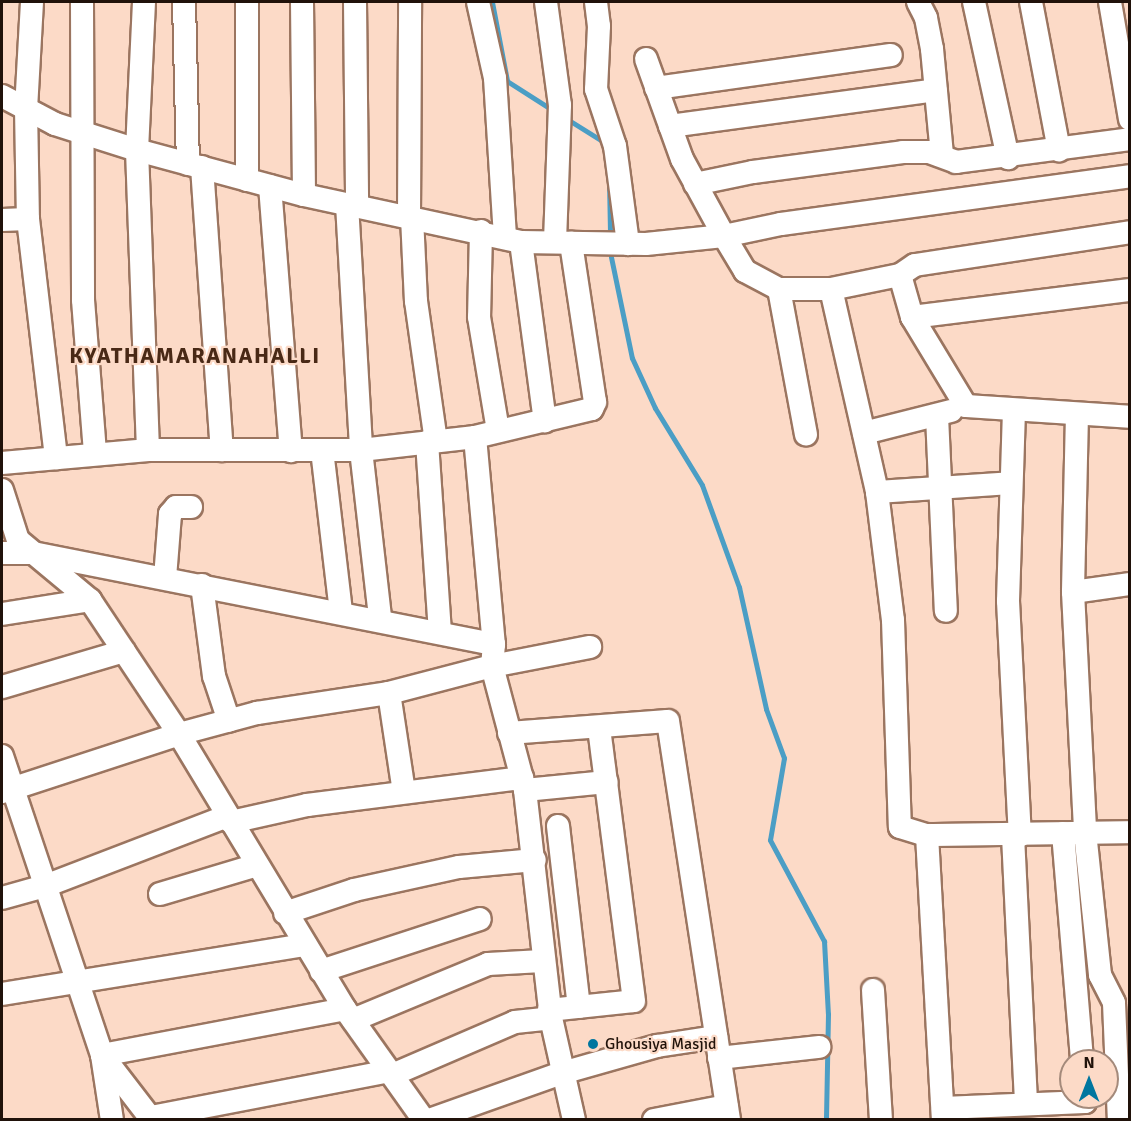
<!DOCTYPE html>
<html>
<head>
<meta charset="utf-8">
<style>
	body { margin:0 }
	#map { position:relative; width:1131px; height:1121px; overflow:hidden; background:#fcdac7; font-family:Signika,sans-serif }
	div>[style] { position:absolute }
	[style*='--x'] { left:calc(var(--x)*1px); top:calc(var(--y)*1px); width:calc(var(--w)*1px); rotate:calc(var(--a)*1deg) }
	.stream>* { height:5px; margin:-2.5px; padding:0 2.5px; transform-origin:2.5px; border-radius:2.5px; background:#4b9ec5 }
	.roads { filter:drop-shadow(2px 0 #9b7560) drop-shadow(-2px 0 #9b7560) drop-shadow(0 2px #9b7560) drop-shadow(0 -2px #9b7560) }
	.minor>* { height:22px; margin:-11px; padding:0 11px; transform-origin:11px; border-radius:11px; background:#fff }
	.dots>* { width:16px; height:16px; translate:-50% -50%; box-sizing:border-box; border:3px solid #fcdac7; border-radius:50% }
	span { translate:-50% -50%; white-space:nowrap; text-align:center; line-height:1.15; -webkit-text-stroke:4.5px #fcdac7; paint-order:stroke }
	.poi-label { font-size:16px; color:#20120a }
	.left { translate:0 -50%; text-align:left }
	.district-label { font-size:22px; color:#492916; font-weight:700; letter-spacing:1.5px }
	.frame { position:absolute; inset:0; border:3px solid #20120a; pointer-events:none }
	.north { position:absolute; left:1059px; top:1049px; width:60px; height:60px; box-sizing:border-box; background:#fcdac7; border:2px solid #a48a7b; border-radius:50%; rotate:0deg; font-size:16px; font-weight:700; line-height:24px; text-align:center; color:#20120a }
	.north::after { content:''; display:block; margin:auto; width:21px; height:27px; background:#00769f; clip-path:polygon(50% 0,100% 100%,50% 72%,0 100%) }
</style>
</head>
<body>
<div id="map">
	<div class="stream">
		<div style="--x:492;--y:2;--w:80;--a:79.2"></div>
		<div style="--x:507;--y:81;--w:56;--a:32.6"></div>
		<div style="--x:567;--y:119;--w:47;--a:32"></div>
		<div style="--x:609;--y:180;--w:54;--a:88.9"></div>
		<div style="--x:611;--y:257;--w:103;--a:78.3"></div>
		<div style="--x:632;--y:358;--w:55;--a:65.3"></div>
		<div style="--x:655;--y:408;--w:90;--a:58.6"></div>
		<div style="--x:702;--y:485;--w:109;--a:70.1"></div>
		<div style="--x:739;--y:587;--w:125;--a:77.5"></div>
		<div style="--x:766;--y:709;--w:52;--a:69.8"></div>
		<div style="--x:784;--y:758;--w:83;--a:99.7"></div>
		<div style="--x:770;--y:840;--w:115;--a:61.9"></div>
		<div style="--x:824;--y:941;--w:73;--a:86.9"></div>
		<div style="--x:828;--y:1014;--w:106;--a:91.1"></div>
	</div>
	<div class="roads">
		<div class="minor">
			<div style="--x:32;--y:2;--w:106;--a:93.2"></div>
			<div style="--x:26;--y:108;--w:111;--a:89"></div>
			<div style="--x:28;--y:219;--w:241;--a:83.3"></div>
			<div style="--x:82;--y:2;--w:298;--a:89.8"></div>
			<div style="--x:83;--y:300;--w:154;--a:85.5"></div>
			<div style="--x:144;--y:2;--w:148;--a:92.7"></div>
			<div style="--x:137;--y:150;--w:300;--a:87.9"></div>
			<div style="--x:184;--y:2;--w:162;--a:88.6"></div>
			<div style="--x:302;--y:2;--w:193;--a:89.4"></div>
			<div style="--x:355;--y:2;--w:204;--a:89.4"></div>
			<div style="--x:478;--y:2;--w:78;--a:77.4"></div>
			<div style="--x:495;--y:78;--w:159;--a:86.4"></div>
			<div style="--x:546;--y:2;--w:104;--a:82.3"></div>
			<div style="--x:560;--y:105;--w:137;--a:92.1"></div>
			<div style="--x:596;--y:2;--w:24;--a:83"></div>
			<div style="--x:599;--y:26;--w:63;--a:92.7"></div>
			<div style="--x:596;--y:89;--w:60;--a:71.6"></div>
			<div style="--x:615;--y:146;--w:99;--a:82.4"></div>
			<div style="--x:918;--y:2;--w:18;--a:63"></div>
			<div style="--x:926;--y:18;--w:32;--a:79"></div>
			<div style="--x:932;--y:49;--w:106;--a:84.6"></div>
			<div style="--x:974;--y:2;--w:160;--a:77.7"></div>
			<div style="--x:1031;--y:2;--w:151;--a:79.3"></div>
			<div style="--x:1110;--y:2;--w:119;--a:80.3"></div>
			<div style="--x:646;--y:59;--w:106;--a:70.2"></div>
			<div style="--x:682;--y:159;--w:88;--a:61.4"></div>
			<div style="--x:724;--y:236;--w:58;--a:-11.9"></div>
			<div style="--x:781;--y:224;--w:352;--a:-7.8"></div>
			<div style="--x:656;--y:88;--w:237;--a:-8"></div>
			<div style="--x:2;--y:96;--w:60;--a:27.8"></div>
			<div style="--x:55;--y:124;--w:86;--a:17.6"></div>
			<div style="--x:137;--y:150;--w:173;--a:15.1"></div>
			<div style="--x:304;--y:195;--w:222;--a:12.2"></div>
			<div style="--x:521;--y:242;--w:125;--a:0.9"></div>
			<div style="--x:646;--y:244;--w:78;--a:-5.9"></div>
			<div style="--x:724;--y:236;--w:41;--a:59"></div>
			<div style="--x:745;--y:271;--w:38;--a:28"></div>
			<div style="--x:779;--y:289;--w:52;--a:0"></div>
			<div style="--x:831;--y:289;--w:70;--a:-11.5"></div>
			<div style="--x:900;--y:275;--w:44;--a:74.1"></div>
			<div style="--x:912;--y:317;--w:104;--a:58.8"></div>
			<div style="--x:966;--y:406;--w:164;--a:3.8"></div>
			<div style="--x:670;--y:126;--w:268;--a:-7.7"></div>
			<div style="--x:202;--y:167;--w:284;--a:86"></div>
			<div style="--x:247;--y:180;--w:178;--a:-90"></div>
			<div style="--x:695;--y:184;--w:59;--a:-11.7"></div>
			<div style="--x:753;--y:172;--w:151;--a:-7.6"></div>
			<div style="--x:903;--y:152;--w:26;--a:0"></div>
			<div style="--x:929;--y:152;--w:29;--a:20"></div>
			<div style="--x:956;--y:162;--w:176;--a:-7.5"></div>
			<div style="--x:270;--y:186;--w:266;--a:85.5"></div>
			<div style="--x:347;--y:204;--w:246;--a:86.7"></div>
			<div style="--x:361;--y:450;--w:169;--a:83.5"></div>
			<div style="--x:409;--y:216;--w:214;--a:-89.7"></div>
			<div style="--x:412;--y:217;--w:84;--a:87.3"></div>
			<div style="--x:416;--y:301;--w:141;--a:81.9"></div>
			<div style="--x:2;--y:220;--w:26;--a:-2"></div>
			<div style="--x:481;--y:231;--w:86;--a:91.3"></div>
			<div style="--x:479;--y:317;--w:115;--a:80.5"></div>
			<div style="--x:521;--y:242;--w:181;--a:82.4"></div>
			<div style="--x:900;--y:275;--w:18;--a:-34"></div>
			<div style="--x:915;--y:265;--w:218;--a:-8.7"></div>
			<div style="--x:779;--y:289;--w:148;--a:79.5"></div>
			<div style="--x:831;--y:289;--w:208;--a:77.2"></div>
			<div style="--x:877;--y:492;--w:129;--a:82.9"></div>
			<div style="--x:893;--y:620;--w:207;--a:88.1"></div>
			<div style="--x:900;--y:827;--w:28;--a:17"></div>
			<div style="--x:927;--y:835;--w:203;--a:-0.8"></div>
			<div style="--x:912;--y:317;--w:220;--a:-7.1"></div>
			<div style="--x:1014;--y:410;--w:191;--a:91.8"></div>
			<div style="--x:1008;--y:601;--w:235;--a:87.1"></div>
			<div style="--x:1077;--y:414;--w:178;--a:91.3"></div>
			<div style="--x:1073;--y:592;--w:240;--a:87.1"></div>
			<div style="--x:1085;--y:832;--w:144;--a:84"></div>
			<div style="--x:1100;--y:975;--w:31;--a:63"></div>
			<div style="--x:1114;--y:1003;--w:117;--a:87.6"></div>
			<div style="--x:937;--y:416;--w:195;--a:87.4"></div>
			<div style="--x:864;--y:433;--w:90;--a:-14.2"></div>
			<div style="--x:475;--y:437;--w:208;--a:84.8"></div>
			<div style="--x:494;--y:644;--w:22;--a:95"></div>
			<div style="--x:492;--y:666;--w:128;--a:75.1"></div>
			<div style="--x:525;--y:790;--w:229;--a:83.5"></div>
			<div style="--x:551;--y:1018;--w:105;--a:77.3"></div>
			<div style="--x:427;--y:442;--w:189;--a:86.1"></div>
			<div style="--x:322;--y:450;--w:162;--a:83.3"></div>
			<div style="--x:2;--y:463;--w:147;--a:-5.1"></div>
			<div style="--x:148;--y:450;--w:213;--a:0"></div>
			<div style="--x:361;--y:450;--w:115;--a:-6.5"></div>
			<div style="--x:475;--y:437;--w:120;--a:-13.5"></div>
			<div style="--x:592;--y:409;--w:8;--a:-67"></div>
			<div style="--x:595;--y:402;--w:161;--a:-98.6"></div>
			<div style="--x:2;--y:490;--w:52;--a:72.3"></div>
			<div style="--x:18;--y:540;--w:94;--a:39.8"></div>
			<div style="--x:90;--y:600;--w:161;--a:56.4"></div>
			<div style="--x:179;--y:734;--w:321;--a:58.9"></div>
			<div style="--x:345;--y:1009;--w:136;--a:54.6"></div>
			<div style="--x:877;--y:492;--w:134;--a:-3.8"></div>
			<div style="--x:2;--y:553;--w:31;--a:0"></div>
			<div style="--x:33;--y:553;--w:470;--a:11.2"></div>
			<div style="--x:165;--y:578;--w:64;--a:-85.5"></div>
			<div style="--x:170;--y:514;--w:9;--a:-49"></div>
			<div style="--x:176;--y:507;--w:15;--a:0"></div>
			<div style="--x:202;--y:585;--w:92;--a:82.5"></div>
			<div style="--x:214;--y:676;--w:47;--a:71.6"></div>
			<div style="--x:1073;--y:592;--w:58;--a:-8"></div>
			<div style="--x:2;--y:614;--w:89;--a:-9"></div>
			<div style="--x:2;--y:687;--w:127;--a:-16.4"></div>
			<div style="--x:389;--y:693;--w:100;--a:81.4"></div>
			<div style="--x:509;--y:733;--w:159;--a:-4.3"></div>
			<div style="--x:668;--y:721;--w:404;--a:81.3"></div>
			<div style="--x:2;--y:756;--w:315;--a:71.5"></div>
			<div style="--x:102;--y:1055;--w:66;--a:81.3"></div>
			<div style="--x:525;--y:790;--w:82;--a:-5.6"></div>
			<div style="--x:2;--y:792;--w:186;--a:-18.1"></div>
			<div style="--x:179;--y:734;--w:81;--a:-15.1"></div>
			<div style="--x:257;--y:713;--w:134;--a:-8.6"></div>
			<div style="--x:389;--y:693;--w:106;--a:-14.7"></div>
			<div style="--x:492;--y:666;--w:100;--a:-11"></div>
			<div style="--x:231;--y:822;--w:78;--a:-12.6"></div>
			<div style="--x:307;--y:805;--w:217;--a:-7.2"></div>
			<div style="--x:558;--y:826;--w:182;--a:83.4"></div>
			<div style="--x:1063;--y:833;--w:229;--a:85.2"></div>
			<div style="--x:927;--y:835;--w:285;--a:86.8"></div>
			<div style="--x:1013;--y:836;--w:267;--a:87.2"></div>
			<div style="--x:160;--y:894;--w:101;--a:-16.6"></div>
			<div style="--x:2;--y:898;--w:45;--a:-15.6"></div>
			<div style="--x:45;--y:886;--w:195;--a:-21"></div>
			<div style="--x:285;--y:913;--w:73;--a:-18.4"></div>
			<div style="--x:354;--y:890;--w:107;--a:-12.4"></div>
			<div style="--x:459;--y:867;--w:76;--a:-5.3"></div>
			<div style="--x:321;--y:971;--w:167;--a:-18.1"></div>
			<div style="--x:873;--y:990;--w:130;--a:86.5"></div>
			<div style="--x:2;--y:994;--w:307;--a:-9.2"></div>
			<div style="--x:549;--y:1010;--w:85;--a:-6"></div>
			<div style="--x:634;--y:1001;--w:276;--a:-97.3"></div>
			<div style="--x:353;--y:1020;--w:146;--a:-22.5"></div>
			<div style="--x:488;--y:964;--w:54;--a:-3.2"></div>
			<div style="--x:719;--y:1058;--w:101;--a:-6.3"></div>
			<div style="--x:392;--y:1075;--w:134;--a:-23.3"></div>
			<div style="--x:515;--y:1022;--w:36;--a:-6"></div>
			<div style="--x:943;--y:1108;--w:142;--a:-2.4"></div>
			<div style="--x:1085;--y:1102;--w:5;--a:-101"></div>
			<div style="--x:151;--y:1117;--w:242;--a:-10.9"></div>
			<div style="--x:152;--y:1120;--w:82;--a:-127.6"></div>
			<div style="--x:102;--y:1055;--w:247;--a:-10.7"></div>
			<div style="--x:429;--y:1120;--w:141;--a:-19.5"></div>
			<div style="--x:562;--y:1073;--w:99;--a:-15.9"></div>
			<div style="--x:657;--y:1046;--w:60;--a:-8.7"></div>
			<div style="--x:654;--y:1120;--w:74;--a:-10.9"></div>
		</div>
	</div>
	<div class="dots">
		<div style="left:593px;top:1044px;background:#00769f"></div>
	</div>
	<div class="poi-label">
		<span class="left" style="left:605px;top:1044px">Ghousiya Masjid</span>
	</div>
	<div class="district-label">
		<span style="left:195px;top:356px">KYATHAMARANAHALLI</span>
	</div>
	<div class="frame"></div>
	<div class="north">N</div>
</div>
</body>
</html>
